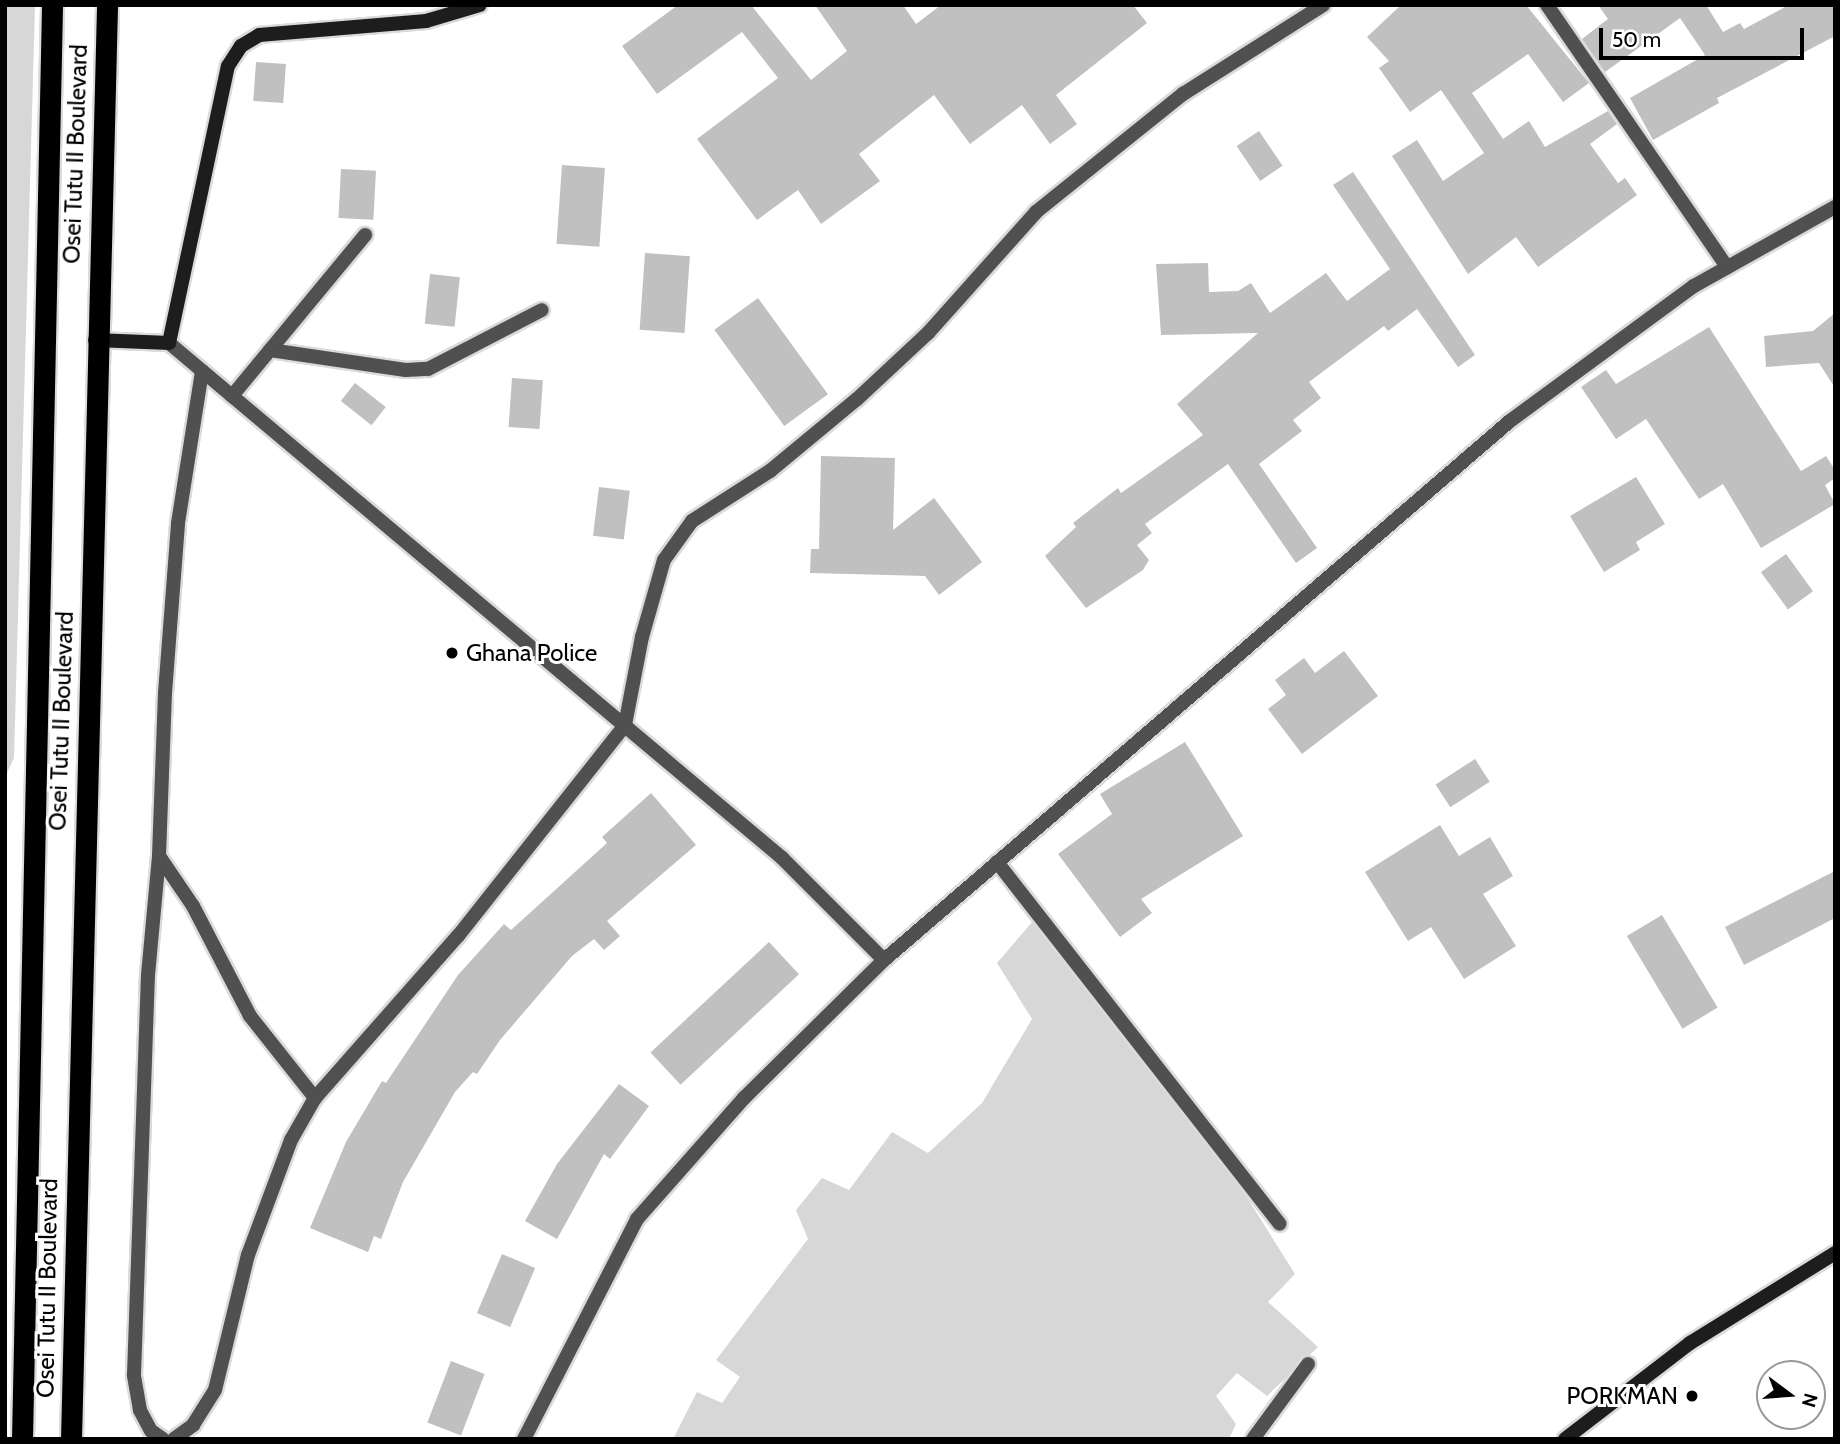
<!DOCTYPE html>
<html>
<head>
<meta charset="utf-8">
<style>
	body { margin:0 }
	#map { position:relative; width:1840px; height:1444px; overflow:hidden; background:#fff; font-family:Cabin,sans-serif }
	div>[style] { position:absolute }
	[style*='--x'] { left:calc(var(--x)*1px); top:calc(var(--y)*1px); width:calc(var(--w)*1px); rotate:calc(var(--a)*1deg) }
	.green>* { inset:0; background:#d7d7d7 }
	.building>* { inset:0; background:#c0c0c0; transform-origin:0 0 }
	.roads { filter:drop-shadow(2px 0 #dbdbdb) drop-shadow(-2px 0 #dbdbdb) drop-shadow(0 2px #dbdbdb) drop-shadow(0 -2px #dbdbdb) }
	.street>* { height:14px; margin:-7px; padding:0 7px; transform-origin:7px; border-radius:7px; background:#505050 }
	.secondary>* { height:14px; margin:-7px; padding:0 7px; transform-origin:7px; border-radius:7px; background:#1d1d1d }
	.highway>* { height:21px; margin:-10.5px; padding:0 10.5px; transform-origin:10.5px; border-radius:10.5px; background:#000 }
	.dots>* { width:19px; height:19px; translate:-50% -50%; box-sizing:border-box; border:4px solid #fff; border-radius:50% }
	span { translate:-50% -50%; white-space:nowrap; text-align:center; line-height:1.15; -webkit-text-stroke:6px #fff; paint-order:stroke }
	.street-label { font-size:24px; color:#000 }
	.poi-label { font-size:24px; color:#000 }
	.left { translate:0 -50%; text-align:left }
	.right { translate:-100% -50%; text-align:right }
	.frame { position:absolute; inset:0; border:7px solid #000; pointer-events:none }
	.north { position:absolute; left:1756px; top:1360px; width:70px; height:70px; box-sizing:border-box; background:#fff; border:2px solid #999; border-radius:50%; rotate:106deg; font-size:19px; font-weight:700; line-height:28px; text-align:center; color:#000 }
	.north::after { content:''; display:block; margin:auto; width:24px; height:32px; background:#000; clip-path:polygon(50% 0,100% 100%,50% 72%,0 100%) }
	.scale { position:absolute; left:1599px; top:28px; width:205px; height:32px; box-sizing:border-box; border:4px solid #000; border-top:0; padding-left:9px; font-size:21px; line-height:24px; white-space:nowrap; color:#000; -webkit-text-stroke:5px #fff; paint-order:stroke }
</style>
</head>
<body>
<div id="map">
	<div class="green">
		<div style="clip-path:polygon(5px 5px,35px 5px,14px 758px,5px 777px)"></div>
		<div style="clip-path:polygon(1033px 921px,1236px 1180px,1295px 1274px,1268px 1302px,1318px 1347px,1267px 1396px,1237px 1373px,1216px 1396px,1236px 1424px,1229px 1439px,673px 1439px,697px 1392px,722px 1403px,740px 1377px,716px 1360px,808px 1239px,796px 1210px,822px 1178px,849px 1190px,892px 1132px,928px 1153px,982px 1103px,1032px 1019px,997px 963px)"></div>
	</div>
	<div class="building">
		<div style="clip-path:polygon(678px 5px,751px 5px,811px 80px,847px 51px,815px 5px,903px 5px,916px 24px,941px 5px,1133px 5px,1147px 23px,1056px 95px,1077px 124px,1050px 144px,1022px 105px,970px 144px,934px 95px,859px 154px,880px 181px,821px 224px,798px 190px,757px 220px,697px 139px,778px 78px,742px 32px,657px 94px,622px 46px)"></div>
		<div style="clip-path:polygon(1401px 5px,1526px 5px,1589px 83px,1563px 102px,1528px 54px,1472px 93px,1503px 139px,1529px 121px,1545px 147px,1608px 111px,1617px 124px,1590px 144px,1618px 183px,1625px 178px,1637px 195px,1538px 267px,1516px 237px,1468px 274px,1392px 156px,1417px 140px,1443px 181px,1484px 153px,1441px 90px,1410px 112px,1379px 68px,1389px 61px,1367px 37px)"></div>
		<div style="clip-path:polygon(1598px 5px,1706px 5px,1723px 32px,1740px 23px,1744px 29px,1789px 5px,1835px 5px,1835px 36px,1717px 98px,1719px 103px,1653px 140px,1630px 98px,1705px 55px,1680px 18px,1605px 72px,1582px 39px,1608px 19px)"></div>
		<div style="left:256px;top:62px;width:30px;height:39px;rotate:4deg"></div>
		<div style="left:1259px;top:131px;width:42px;height:27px;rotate:56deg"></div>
		<div style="left:562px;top:165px;width:43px;height:79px;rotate:4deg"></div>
		<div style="left:341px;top:169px;width:35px;height:49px;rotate:3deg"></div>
		<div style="clip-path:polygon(1353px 172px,1475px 355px,1458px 367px,1417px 309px,1388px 331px,1384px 326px,1309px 382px,1321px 398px,1293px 420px,1302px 431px,1259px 464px,1317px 548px,1296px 563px,1228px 464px,1145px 524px,1152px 533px,1137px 545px,1149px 560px,1143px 570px,1086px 608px,1045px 556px,1076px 527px,1073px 523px,1118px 488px,1121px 493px,1203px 435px,1177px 404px,1258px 333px,1161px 335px,1156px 264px,1208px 263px,1209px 292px,1238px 291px,1251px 283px,1270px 313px,1326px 273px,1347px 301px,1390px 269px,1333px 185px)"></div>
		<div style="left:645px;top:253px;width:45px;height:77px;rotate:4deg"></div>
		<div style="left:430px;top:274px;width:30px;height:50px;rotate:6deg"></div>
		<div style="left:758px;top:298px;width:119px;height:54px;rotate:54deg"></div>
		<div style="clip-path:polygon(1835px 313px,1835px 388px,1819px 363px,1766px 367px,1764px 336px,1813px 331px)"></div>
		<div style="clip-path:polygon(1709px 327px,1801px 471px,1826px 456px,1835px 470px,1835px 478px,1825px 485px,1835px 504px,1761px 548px,1723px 484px,1699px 499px,1646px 419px,1616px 439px,1581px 387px,1606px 370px,1616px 384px)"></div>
		<div style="left:512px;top:378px;width:31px;height:49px;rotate:4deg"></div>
		<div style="left:355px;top:383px;width:39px;height:23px;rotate:38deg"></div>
		<div style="clip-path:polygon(821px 456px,895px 458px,893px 530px,934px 498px,982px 562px,939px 595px,925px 576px,810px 573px,811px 549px,819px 549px)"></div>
		<div style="clip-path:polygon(1636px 477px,1665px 524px,1636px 542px,1640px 550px,1604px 572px,1570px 516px)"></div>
		<div style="left:599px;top:487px;width:31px;height:49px;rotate:7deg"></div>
		<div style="left:1786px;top:554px;width:46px;height:31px;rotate:54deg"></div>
		<div style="clip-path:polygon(1344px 651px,1378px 696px,1302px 754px,1268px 709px,1286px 695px,1275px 680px,1304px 658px,1315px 673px)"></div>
		<div style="clip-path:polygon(1185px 742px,1243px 836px,1141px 899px,1152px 913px,1120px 937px,1058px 854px,1112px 814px,1100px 794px)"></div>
		<div style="left:1475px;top:759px;width:27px;height:47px;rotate:57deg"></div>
		<div style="clip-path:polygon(651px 793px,696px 845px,607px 921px,620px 936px,604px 950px,594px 939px,572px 956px,500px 1040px,477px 1074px,473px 1072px,455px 1092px,403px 1182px,381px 1239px,374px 1236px,368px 1252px,310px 1228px,346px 1142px,382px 1081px,386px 1083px,458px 975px,504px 924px,511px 930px,607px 843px,602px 837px)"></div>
		<div style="clip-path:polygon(1440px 825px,1459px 856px,1490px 837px,1513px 876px,1483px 894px,1516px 946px,1464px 979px,1431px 927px,1408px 941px,1365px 872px)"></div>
		<div style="clip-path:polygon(1835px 871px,1835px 918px,1744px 965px,1725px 927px)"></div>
		<div style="left:1662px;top:915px;width:108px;height:41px;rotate:59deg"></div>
		<div style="left:769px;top:942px;width:44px;height:162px;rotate:47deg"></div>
		<div style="clip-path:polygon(619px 1084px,649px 1106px,610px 1159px,604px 1154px,557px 1239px,525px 1221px,557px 1164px)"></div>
		<div style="left:502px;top:1254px;width:36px;height:64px;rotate:23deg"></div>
		<div style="left:451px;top:1361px;width:36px;height:66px;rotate:21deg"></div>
	</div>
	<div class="roads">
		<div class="street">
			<div style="--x:1547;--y:5;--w:318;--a:55.5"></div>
			<div style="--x:169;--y:343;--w:801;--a:40.03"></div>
			<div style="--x:782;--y:858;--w:144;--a:45"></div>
			<div style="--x:270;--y:350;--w:137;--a:8.4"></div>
			<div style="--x:406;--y:370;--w:22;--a:-3"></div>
			<div style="--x:428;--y:369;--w:128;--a:-27.4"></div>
			<div style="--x:232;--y:396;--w:209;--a:-50.4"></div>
			<div style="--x:159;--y:856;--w:60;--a:55.8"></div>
			<div style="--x:193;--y:906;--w:124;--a:62.6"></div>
			<div style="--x:250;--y:1016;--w:105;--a:51.6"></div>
			<div style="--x:997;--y:862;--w:459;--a:52"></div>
			<div style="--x:163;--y:1439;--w:14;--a:-146"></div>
			<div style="--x:151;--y:1431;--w:24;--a:-118"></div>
			<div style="--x:140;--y:1410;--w:36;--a:-100"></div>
			<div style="--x:134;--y:1375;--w:400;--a:-88"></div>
			<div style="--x:148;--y:975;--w:120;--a:-84.7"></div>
			<div style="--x:159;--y:856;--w:163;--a:-87.9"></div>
			<div style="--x:165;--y:693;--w:170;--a:-85.6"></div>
			<div style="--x:178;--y:523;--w:154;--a:-81"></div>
			<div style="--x:174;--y:1439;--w:24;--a:-36"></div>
			<div style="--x:193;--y:1425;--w:41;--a:-57.8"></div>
			<div style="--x:215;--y:1390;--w:139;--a:-76.3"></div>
			<div style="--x:248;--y:1255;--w:123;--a:-69.5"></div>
			<div style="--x:291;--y:1140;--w:48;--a:-60.3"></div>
			<div style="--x:315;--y:1098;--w:216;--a:-48.6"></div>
			<div style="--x:458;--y:936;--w:269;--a:-51.6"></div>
			<div style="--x:625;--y:725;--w:90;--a:-79.1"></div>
			<div style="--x:642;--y:637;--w:80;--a:-74.1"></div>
			<div style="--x:664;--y:560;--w:48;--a:-54.3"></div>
			<div style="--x:692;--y:521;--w:93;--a:-32.7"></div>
			<div style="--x:770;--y:471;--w:113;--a:-39.6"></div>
			<div style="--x:857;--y:399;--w:97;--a:-42.9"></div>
			<div style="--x:928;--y:333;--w:162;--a:-48.2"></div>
			<div style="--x:1036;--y:212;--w:189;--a:-38.8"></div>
			<div style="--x:1183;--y:94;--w:166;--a:-32.4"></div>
			<div style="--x:524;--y:1439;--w:247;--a:-62.8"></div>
			<div style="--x:637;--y:1219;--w:162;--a:-48.5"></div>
			<div style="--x:744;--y:1098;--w:197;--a:-44.6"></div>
			<div style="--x:884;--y:960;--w:826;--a:-40.73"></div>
			<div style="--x:1510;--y:421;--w:228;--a:-36.3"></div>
			<div style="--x:1694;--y:286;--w:162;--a:-29.3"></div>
			<div style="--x:1253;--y:1439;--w:93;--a:-53.7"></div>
		</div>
		<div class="secondary">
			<div style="--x:95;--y:340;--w:74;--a:2.3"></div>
			<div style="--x:169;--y:343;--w:283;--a:-78"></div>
			<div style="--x:228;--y:66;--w:24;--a:-57"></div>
			<div style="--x:241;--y:46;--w:21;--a:-31"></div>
			<div style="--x:259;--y:35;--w:168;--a:-4.8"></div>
			<div style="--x:426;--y:21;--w:56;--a:-16.5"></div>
			<div style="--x:1565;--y:1439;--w:158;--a:-37.5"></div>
			<div style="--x:1690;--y:1343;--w:171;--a:-31.8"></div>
		</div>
		<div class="highway">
			<div style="--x:22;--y:1439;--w:1434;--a:-88.8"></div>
			<div style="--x:71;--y:1439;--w:1434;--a:-88.56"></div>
		</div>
	</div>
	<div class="dots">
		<div style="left:452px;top:653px;background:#000"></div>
		<div style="left:1692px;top:1396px;background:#000"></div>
	</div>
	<div class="street-label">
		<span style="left:75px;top:154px;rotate:-88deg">Osei Tutu II Boulevard</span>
		<span style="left:61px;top:721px;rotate:-88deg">Osei Tutu II Boulevard</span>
		<span style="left:47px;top:1288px;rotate:-89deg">Osei Tutu II Boulevard</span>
	</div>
	<div class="poi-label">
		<span class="left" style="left:466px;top:653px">Ghana Police</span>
		<span class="right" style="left:1678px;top:1396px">PORKMAN</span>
	</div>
	<div class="frame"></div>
	<div class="north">N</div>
	<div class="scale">50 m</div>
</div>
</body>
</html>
